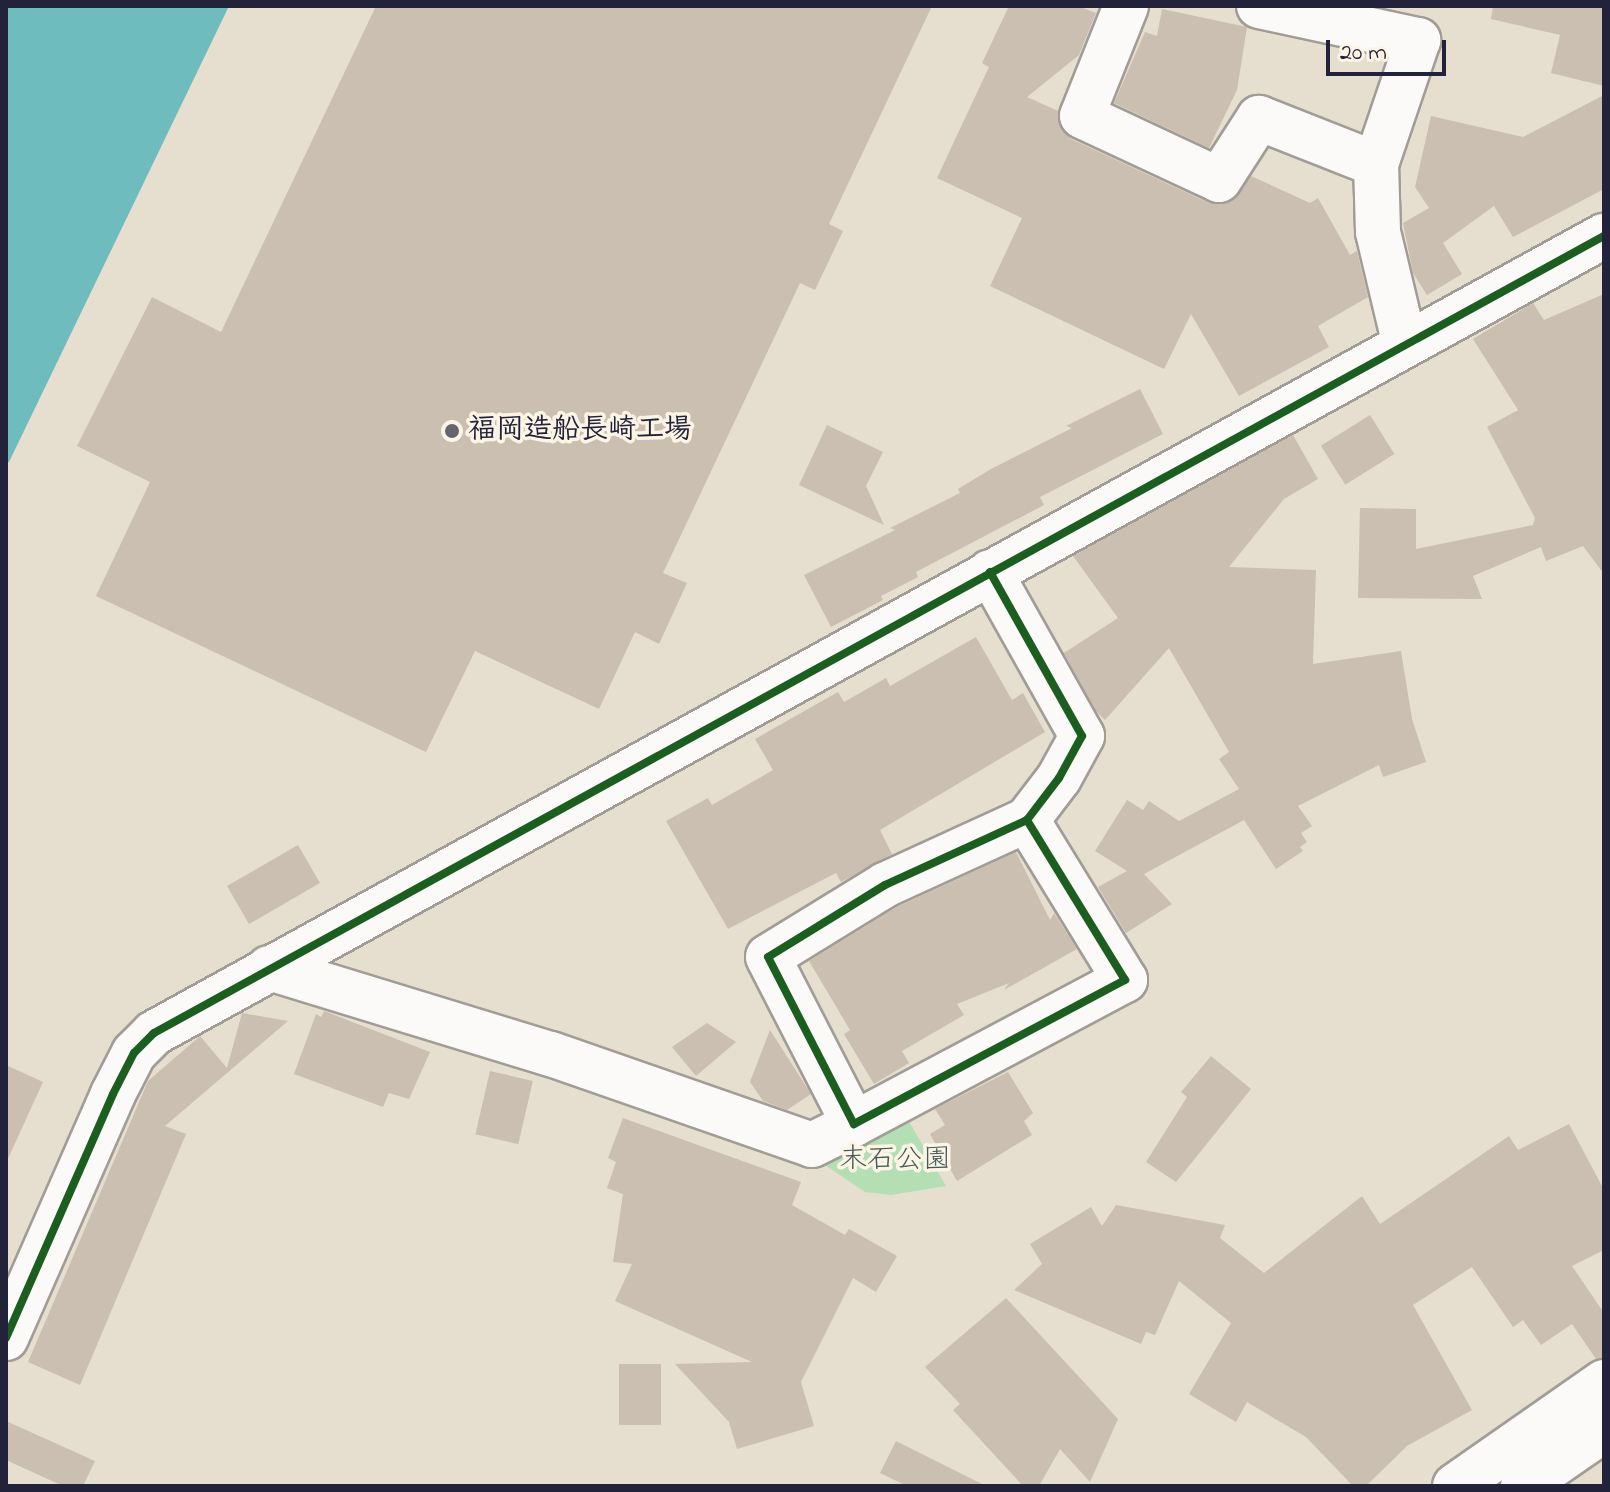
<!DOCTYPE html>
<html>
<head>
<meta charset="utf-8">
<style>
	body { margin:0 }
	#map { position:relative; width:1610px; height:1492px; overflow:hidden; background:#e6dece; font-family:"Indie Flower","Klee One",sans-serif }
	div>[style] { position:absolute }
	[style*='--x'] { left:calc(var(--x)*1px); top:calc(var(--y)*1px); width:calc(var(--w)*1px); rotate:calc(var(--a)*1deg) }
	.green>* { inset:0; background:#b4dfb4 }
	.water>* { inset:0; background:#6fbcbe }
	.building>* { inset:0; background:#cbbfb1; transform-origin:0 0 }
	.roads { filter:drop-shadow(2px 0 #a19d96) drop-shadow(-2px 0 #a19d96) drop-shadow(0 2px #a19d96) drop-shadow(0 -2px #a19d96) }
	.minor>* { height:44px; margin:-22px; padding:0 22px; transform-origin:22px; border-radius:22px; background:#fbfaf8 }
	.major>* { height:44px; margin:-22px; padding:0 22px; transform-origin:22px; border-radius:22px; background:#fbfaf8 }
	.cycleway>* { height:8px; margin:-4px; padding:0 4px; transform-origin:4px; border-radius:4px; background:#1b5e20 }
	.dots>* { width:22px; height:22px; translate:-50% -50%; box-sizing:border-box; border:4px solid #fcf5e5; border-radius:50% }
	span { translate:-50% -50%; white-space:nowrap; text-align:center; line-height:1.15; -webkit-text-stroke:7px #fcf5e5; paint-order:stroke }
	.poi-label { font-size:28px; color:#22223b; font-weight:700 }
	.left { translate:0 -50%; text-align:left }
	.park-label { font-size:28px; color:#425b59 }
	.frame { position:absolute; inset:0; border:8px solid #22223b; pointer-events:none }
	.scale { position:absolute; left:1326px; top:40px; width:120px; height:36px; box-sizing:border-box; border:4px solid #22223b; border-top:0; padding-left:10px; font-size:24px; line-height:28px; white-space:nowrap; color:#22223b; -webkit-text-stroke:6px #fcf5e5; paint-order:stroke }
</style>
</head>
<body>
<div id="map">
	<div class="green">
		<div style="clip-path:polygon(907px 1118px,946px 1186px,891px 1195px,865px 1192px,822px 1163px)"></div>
	</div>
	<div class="water">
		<div style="clip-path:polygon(6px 6px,229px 6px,9px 462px,6px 462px)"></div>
	</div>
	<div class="building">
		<div style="clip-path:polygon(376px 6px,932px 6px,829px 224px,843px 231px,815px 290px,800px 283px,663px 573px,687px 583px,659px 644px,635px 632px,599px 709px,475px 651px,426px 752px,96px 596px,150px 482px,77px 446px,152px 297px,221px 332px)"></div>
		<div style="clip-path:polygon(1009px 6px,1078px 6px,1096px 13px,1079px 55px,1027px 97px,1058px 111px,1061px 130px,1071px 139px,1209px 203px,1232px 201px,1251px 176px,1310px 203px,1318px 198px,1350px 255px,1357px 251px,1368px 297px,1318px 326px,1329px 347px,1239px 396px,1191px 314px,1164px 369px,990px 286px,1022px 218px,937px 178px,989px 67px,982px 63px)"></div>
		<div style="clip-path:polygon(1493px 6px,1604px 6px,1604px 86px,1551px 73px,1560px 35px,1491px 19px)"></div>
		<div style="clip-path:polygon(1162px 9px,1247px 27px,1237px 90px,1209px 148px,1114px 103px,1145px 32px,1157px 36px)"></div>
		<div style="clip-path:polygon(1604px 95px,1604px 189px,1513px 237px,1494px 206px,1443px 243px,1462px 274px,1427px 295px,1413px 273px,1403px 223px,1429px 208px,1415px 187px,1431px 116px,1523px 137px)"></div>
		<div style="clip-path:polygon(1604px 294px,1604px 574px,1583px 546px,1546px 561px,1541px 547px,1473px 576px,1482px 599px,1358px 598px,1360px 508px,1416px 509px,1416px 549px,1533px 525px,1535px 518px,1487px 427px,1518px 410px,1473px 339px,1533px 303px,1544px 320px)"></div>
		<div style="clip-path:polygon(1140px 389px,1163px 434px,1040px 497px,1044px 505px,916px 572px,918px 577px,881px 596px,883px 600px,831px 627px,804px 575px,895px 530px,890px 528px,960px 493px,958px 489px,991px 469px,1072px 428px,1066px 426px)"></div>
		<div style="left:1370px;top:415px;width:46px;height:58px;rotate:58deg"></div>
		<div style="clip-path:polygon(827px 425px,883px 452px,866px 486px,884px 525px,799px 485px)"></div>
		<div style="clip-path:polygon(1293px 435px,1318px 479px,1284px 499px,1229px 567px,1316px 570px,1313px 664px,1401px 651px,1412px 719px,1426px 762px,1383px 777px,1379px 765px,1298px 806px,1312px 826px,1301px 833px,1307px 842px,1300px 847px,1303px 851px,1276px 869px,1244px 820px,1144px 874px,1172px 904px,1126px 933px,1098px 887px,1127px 871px,1095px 851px,1127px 800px,1143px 810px,1149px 801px,1179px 821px,1239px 789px,1219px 759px,1229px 752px,1169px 648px,1105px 720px,1096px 711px,1064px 653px,1118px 618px,1073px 556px)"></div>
		<div style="clip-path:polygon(976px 637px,1012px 700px,1023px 693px,1045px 732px,880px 830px,892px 854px,841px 882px,836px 873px,728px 929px,666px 821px,708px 798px,712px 805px,773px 770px,755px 739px,838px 692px,844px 702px,886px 678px,890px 686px)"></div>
		<div style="left:298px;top:845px;width:44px;height:82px;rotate:60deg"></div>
		<div style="clip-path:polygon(1016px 852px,1050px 920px,1054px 913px,1077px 949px,1004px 990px,1009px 983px,957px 1004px,964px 1015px,902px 1051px,909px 1063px,874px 1084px,844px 1034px,850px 1030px,809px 961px,897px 907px)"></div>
		<div style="clip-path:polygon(324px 1011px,430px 1052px,409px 1099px,389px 1093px,383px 1107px,294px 1074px,316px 1014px,321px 1017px)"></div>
		<div style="clip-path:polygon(242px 1013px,288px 1021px,165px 1126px,186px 1134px,80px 1385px,28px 1362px,148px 1081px,200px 1036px,227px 1068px)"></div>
		<div style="clip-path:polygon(707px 1023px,736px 1042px,696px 1076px,672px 1047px)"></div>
		<div style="clip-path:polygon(770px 1030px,811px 1094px,787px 1110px,763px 1101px,750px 1082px)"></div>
		<div style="clip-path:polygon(1211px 1056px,1251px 1089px,1176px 1182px,1146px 1162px,1187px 1097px,1181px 1092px)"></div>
		<div style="clip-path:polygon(6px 1065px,43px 1082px,6px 1163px)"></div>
		<div style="left:490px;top:1071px;width:44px;height:65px;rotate:13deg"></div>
		<div style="clip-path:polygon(1008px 1072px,1033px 1113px,1024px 1121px,1032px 1135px,957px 1181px,930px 1134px,945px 1125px,935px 1109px)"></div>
		<div style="clip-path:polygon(623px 1118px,801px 1182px,792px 1205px,845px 1235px,849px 1229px,897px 1256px,876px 1292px,853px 1278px,801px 1382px,814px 1426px,737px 1449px,729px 1422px,675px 1364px,752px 1362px,615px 1301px,632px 1264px,613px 1262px,623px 1194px,607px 1188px,616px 1162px,608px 1158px)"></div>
		<div style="clip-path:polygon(1569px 1124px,1604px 1190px,1604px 1250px,1572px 1266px,1604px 1313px,1604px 1357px,1596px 1359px,1572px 1324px,1541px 1345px,1523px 1320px,1513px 1327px,1472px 1267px,1413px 1305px,1472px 1410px,1407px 1446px,1366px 1486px,1353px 1486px,1306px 1437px,1247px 1402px,1236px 1422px,1189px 1394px,1231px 1323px,1179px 1281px,1155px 1335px,1146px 1332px,1141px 1344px,1014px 1290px,1042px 1264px,1030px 1244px,1091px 1207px,1102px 1226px,1116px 1205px,1225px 1225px,1220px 1238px,1264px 1273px,1362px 1196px,1380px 1224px,1509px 1136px,1518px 1150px)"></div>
		<div style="clip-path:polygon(1006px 1298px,1118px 1419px,1090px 1482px,1060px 1449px,1039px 1486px,1023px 1486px,953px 1410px,960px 1404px,925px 1367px)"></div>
		<div style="left:661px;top:1364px;width:61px;height:42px;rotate:90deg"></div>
		<div style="clip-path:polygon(6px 1421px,95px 1461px,83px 1486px,63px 1486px,6px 1460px)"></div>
		<div style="clip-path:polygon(896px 1441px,986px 1486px,907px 1486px,880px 1473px)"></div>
	</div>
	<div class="roads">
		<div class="minor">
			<div style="--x:1126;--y:6;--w:118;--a:111.8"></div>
			<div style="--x:1082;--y:116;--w:151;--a:25"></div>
			<div style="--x:1219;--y:180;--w:74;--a:-57.2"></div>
			<div style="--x:1259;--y:118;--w:126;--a:21.5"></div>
			<div style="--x:1259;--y:6;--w:163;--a:12.1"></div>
			<div style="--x:1418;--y:40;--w:131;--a:108.7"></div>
			<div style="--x:1376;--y:164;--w:68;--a:88.3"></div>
			<div style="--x:1378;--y:232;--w:116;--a:76.6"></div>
			<div style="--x:990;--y:572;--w:188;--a:60.7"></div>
			<div style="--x:1082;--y:736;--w:48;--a:118.7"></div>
			<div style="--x:1059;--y:778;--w:53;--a:127.3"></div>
			<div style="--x:1027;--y:820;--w:156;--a:155.4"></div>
			<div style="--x:885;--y:885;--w:137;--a:148.4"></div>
			<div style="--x:768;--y:957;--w:188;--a:62.8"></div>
			<div style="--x:854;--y:1124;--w:307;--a:-28"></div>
			<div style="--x:1125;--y:980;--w:188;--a:-121.5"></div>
			<div style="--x:269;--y:968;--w:295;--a:17"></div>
			<div style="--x:551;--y:1054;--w:276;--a:19.2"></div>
			<div style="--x:812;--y:1145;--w:47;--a:-26.6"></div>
			<div style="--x:6;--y:1338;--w:266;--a:-66.3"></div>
			<div style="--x:113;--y:1094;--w:46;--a:-62.9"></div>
			<div style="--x:134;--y:1053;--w:28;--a:-45"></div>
			<div style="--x:154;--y:1033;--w:1655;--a:-28.8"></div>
		</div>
		<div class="major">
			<div style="--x:1455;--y:1486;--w:182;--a:-34.9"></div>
			<div style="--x:1523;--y:1486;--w:98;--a:-34.7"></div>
		</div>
	</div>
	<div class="cycleway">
		<div style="--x:990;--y:572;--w:188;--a:60.7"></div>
		<div style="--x:1082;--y:736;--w:48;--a:118.7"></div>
		<div style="--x:1059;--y:778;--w:53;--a:127.3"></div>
		<div style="--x:1027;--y:820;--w:156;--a:155.4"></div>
		<div style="--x:885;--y:885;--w:137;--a:148.4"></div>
		<div style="--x:768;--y:957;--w:188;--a:62.8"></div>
		<div style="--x:854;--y:1124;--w:307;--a:-28"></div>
		<div style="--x:1125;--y:980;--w:188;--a:-121.5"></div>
		<div style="--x:6;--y:1338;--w:266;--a:-66.3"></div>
		<div style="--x:113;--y:1094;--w:46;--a:-62.9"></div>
		<div style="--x:134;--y:1053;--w:28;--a:-45"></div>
		<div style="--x:154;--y:1033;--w:1655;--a:-28.8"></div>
	</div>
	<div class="dots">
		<div style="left:452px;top:431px;background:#67646e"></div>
	</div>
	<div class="poi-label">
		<span class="left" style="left:468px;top:431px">福岡造船長崎工場</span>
	</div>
	<div class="park-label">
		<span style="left:895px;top:1161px">末石公園</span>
	</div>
	<div class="frame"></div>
	<div class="scale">20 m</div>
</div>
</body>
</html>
